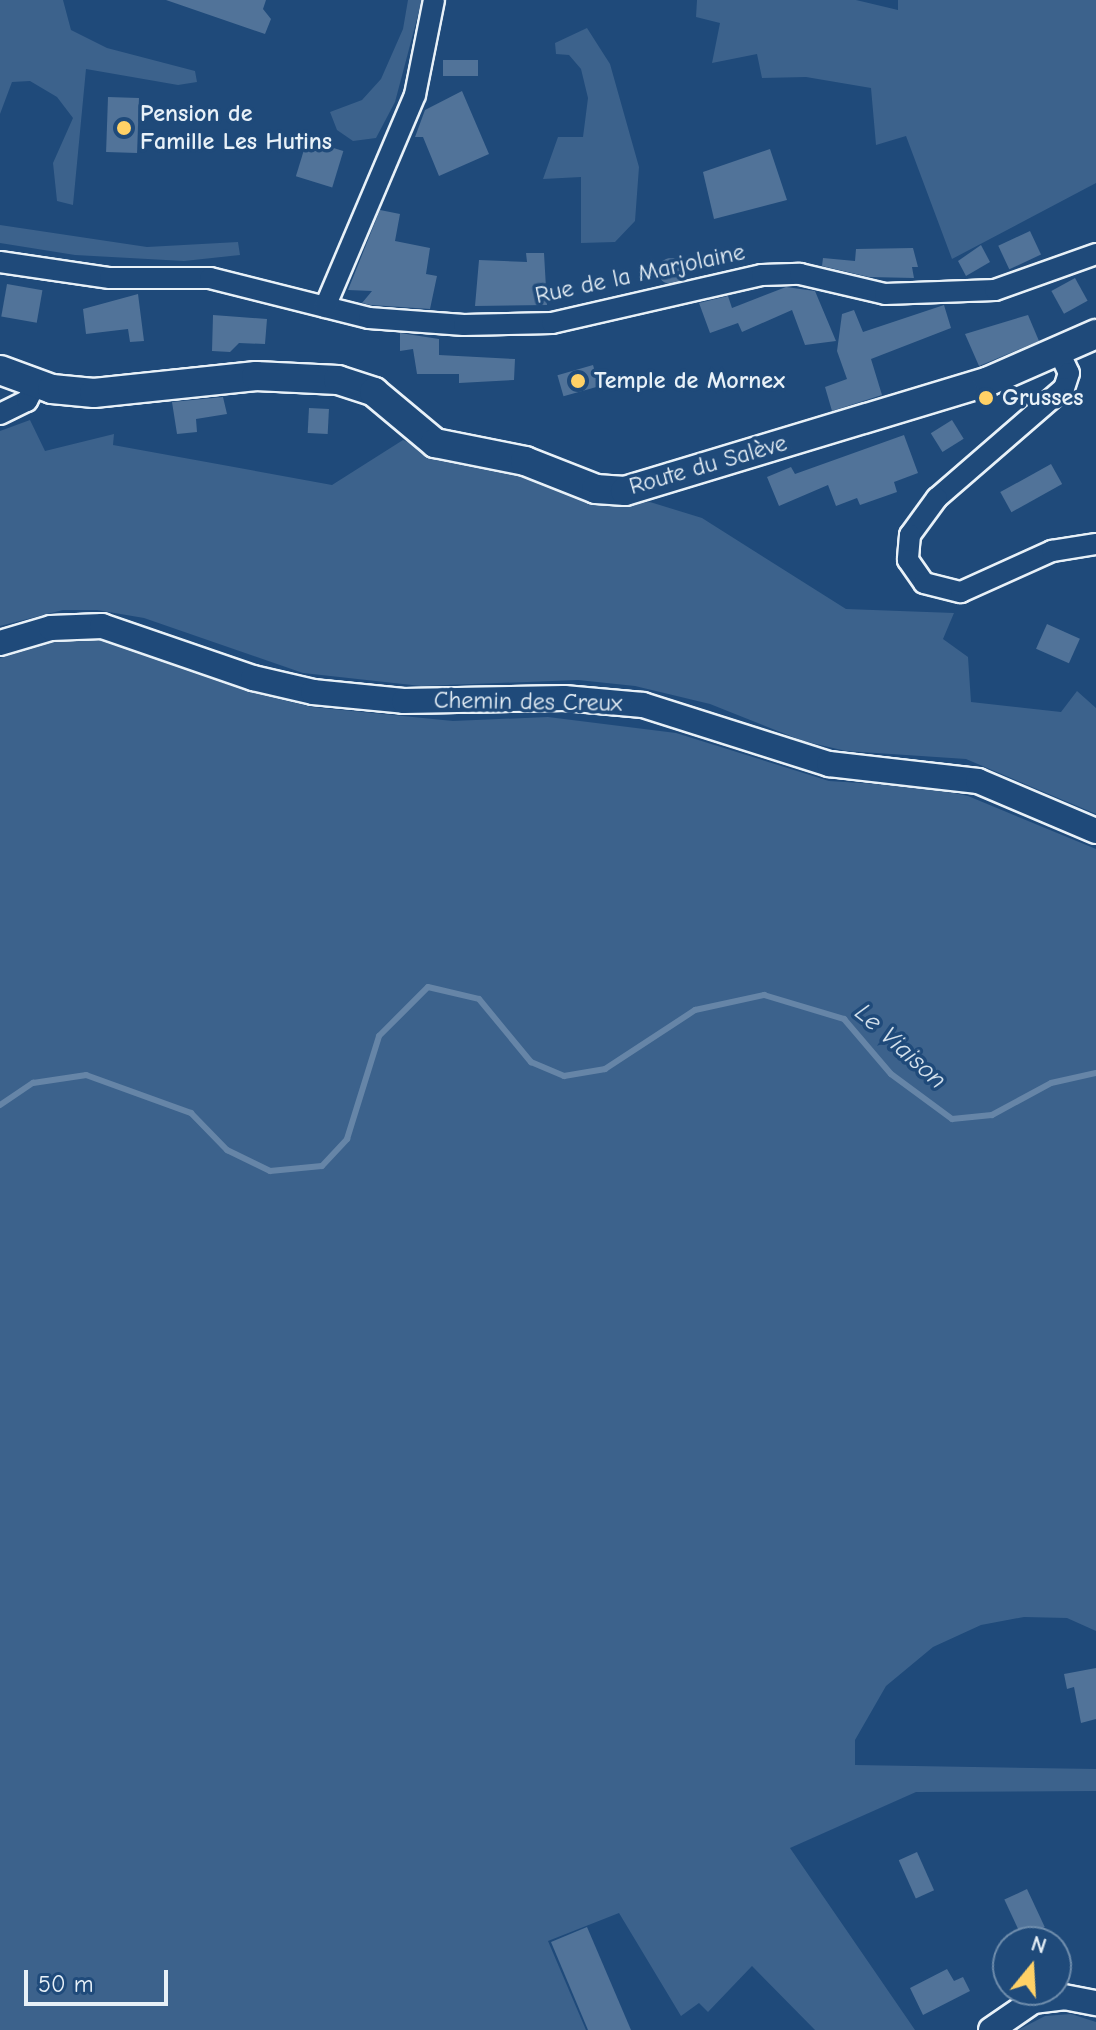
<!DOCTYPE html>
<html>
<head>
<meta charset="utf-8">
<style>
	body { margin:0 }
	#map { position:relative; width:1096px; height:2030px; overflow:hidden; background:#1f4a7a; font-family:"Comic Neue",sans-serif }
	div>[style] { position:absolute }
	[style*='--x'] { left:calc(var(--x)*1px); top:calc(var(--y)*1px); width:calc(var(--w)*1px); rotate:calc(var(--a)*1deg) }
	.green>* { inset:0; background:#3c628c }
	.stream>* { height:6px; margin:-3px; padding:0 3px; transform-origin:3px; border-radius:3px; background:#6685a7 }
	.building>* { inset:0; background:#517399; transform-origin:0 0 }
	.round { border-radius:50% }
	.roads { filter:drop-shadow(2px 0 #e8f1f8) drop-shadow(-2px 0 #e8f1f8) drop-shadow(0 2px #e8f1f8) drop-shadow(0 -2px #e8f1f8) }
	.minor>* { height:20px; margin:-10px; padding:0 10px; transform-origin:10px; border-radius:10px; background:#1f4a7a }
	.tertiary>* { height:24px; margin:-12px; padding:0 12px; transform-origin:12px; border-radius:12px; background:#1f4a7a }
	.secondary>* { height:28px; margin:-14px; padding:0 14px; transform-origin:14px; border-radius:14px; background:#1f4a7a }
	.dots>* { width:22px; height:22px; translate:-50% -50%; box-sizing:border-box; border:4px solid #1f4a7a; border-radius:50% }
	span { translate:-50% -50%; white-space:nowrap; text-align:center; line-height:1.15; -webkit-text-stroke:7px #1f4a7a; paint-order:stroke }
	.poi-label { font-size:24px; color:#e8f1f8; font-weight:700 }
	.left { translate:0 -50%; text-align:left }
	.street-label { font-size:24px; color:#e8f1f8 }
	.water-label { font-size:26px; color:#d4e1ec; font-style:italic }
	.north { position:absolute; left:992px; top:1926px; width:80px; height:80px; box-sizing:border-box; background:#1f4a7a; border:2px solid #6f8dac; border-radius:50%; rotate:18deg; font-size:22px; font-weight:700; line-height:32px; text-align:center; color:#e8f1f8 }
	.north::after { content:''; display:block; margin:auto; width:28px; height:36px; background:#ffd166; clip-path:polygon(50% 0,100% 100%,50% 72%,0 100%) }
	.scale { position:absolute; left:24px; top:1970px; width:144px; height:36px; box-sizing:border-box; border:4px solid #e8f1f8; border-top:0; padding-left:10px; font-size:24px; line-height:28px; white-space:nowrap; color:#e8f1f8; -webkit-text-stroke:6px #1f4a7a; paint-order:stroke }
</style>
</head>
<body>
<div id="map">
	<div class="green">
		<div style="clip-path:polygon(0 0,63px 0,71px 30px,107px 48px,195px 71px,197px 82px,178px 85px,86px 69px,73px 205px,57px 201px,53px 163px,73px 118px,57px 97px,30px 81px,12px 82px,0 114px)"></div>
		<div style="clip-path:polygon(408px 0,422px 0,395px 102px,376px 138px,353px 141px,337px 130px,330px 112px,362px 100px,381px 79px,403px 29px)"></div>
		<div style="clip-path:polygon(697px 0,856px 0,898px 10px,898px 0,1096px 0,1096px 183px,952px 259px,906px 136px,876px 145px,871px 88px,806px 77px,762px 78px,757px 54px,712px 63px,720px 23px,696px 17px)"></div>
		<div style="clip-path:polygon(587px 28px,610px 64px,639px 167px,635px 221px,615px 242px,581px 243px,581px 177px,543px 179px,558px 137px,583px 137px,588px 98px,581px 69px,569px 55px,556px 54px,555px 43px)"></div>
		<div style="clip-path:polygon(0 225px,147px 247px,238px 242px,240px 255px,184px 261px,75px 255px,0 243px)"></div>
		<div style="clip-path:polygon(30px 420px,45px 451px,114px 434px,113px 445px,332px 485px,403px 440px,451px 463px,529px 473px,591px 501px,614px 506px,650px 502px,702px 518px,846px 609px,954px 613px,943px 639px,968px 657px,971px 702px,1061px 712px,1077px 691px,1096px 708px,1096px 814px,966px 759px,846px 751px,803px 741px,710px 704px,635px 686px,578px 680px,421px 686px,303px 673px,144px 618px,97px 610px,63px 610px,0 626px,0 431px)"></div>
		<div style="clip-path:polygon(68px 637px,96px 638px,246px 691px,312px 707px,453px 721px,548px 717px,676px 733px,829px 781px,926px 787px,968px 796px,1096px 849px,1096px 1631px,1067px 1618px,1024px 1617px,981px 1625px,933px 1647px,886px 1686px,855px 1740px,855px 1765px,1096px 1769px,1096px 1791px,916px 1792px,790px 1848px,915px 2030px,815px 2030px,752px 1966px,708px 2012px,699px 2003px,681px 2016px,619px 1913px,548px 1941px,586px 2030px,0 2030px,0 658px)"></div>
		<div style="clip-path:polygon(1071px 2014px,1096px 2022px,1096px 2030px,1018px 2030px,1045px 2016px)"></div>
	</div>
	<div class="stream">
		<div style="--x:0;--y:1105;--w:40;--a:-34"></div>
		<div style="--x:33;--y:1083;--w:54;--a:-8.6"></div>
		<div style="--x:86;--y:1075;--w:112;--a:19.9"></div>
		<div style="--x:191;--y:1113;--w:52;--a:45.8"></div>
		<div style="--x:227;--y:1150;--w:48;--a:26"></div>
		<div style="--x:270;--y:1171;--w:52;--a:-5.5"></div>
		<div style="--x:322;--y:1166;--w:37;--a:-47"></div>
		<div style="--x:347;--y:1139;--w:108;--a:-72.7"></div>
		<div style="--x:379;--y:1036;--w:69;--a:-45"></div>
		<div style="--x:428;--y:987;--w:52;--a:13.2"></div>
		<div style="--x:479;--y:999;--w:82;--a:50.5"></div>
		<div style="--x:531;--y:1062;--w:36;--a:23"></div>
		<div style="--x:564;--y:1076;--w:42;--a:-9.7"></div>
		<div style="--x:605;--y:1069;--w:108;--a:-33.2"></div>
		<div style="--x:695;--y:1010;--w:71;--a:-12.3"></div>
		<div style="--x:764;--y:995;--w:84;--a:16.7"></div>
		<div style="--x:844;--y:1019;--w:72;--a:49.5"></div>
		<div style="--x:891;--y:1074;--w:76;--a:36.4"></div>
		<div style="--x:952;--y:1119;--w:40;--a:-5.7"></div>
		<div style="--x:992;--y:1115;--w:67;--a:-28.5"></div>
		<div style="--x:1051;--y:1083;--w:46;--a:-12.5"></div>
	</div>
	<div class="building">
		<div style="clip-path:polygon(166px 0,266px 0,263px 9px,271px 19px,265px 34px)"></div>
		<div style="left:478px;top:60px;width:16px;height:35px;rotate:90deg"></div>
		<div style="clip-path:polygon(462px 91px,489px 154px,439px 176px,423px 137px,415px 137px,425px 110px)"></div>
		<div style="left:108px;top:97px;width:31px;height:55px;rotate:2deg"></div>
		<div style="left:307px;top:140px;width:38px;height:38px;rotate:17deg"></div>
		<div style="clip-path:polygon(770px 149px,787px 200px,714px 219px,703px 172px)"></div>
		<div style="clip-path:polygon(380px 210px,400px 214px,395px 241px,430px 248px,426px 274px,437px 276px,430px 309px,371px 305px,362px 303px,372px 291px,348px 290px)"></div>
		<div style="left:1030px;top:231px;width:26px;height:35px;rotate:65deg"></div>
		<div style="clip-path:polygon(981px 245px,990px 262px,966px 276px,958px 261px)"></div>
		<div style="clip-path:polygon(913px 248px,918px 267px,912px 267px,914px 278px,869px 277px,822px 266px,823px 258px,855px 261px,856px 249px)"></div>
		<div style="clip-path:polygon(526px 253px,544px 253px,547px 305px,475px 306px,479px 260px,527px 262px)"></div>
		<div class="round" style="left:658px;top:258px;width:26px;height:26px"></div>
		<div style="left:1075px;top:278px;width:26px;height:27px;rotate:61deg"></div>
		<div style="left:7px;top:284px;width:36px;height:33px;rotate:10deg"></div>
		<div style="clip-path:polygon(786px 287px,815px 291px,836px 341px,805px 345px,792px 310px,742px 332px,738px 323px,710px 333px,699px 303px,728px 296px,732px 308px)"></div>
		<div style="clip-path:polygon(138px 294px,144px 341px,130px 342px,128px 329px,86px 334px,83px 309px)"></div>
		<div style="clip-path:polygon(944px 305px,951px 328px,871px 359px,882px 395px,832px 411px,825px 387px,847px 379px,837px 351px,842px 314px,854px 310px,863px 332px)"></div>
		<div style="clip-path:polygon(213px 315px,267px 319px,265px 344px,239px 343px,230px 352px,212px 351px)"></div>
		<div style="clip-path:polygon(1028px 315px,1039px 341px,979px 366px,965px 334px)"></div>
		<div style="clip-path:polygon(400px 333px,439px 339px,439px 355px,515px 359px,514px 380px,459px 383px,459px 374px,417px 374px,413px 349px,400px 351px)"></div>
		<div style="left:593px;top:365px;width:22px;height:37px;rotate:74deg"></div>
		<div style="clip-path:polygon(223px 397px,227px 414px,196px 419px,197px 432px,177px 434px,172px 402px)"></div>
		<div style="left:309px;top:408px;width:20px;height:25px;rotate:3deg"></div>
		<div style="left:952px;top:420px;width:22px;height:25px;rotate:58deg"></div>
		<div style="clip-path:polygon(904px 435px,918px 473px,894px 482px,897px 492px,860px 505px,857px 498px,836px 506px,828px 485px,779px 506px,767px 477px,791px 467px,795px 474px)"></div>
		<div style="left:1051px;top:464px;width:23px;height:58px;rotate:61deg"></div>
		<div style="left:1047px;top:624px;width:36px;height:27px;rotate:24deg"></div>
		<div style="clip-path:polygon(1096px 1668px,1096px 1719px,1081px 1723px,1074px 1687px,1067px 1689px,1064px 1674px)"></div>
		<div style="left:917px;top:1852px;width:42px;height:20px;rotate:66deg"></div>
		<div style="left:1027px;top:1889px;width:42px;height:25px;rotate:65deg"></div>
		<div style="clip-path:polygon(587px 1927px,631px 2030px,588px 2030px,551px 1942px)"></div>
		<div style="clip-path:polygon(947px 1969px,954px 1981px,963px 1977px,970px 1991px,923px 2015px,910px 1988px)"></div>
	</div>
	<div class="roads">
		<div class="minor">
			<div style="--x:0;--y:262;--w:111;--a:8.3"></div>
			<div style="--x:110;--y:278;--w:100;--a:0"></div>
			<div style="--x:210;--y:278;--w:164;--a:14.1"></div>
			<div style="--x:369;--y:318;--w:95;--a:4.2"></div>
			<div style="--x:464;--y:325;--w:88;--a:-1.3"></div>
			<div style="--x:552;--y:323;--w:215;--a:-12.9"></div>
			<div style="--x:762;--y:275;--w:38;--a:-2"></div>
			<div style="--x:800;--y:274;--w:87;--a:13.2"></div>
			<div style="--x:885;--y:294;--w:110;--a:-2.1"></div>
			<div style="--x:995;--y:290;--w:107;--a:-19.6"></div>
			<div style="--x:325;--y:307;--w:230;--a:-67"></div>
			<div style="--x:415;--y:95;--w:97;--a:-78.7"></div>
			<div style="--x:1060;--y:354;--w:21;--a:65"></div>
			<div style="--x:1069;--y:373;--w:16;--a:108"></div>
			<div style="--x:1064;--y:388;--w:168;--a:139.1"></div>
			<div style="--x:937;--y:498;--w:46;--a:126.1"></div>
			<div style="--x:910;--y:535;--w:25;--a:95"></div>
			<div style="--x:908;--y:560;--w:28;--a:55"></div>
			<div style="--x:924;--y:583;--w:38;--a:14"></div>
			<div style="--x:961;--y:592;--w:100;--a:-24.3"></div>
			<div style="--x:1052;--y:551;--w:45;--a:-9"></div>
			<div style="--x:0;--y:414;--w:30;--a:-26"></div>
			<div style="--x:27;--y:401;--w:18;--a:-63"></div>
		</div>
		<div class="tertiary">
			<div style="--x:0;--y:643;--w:53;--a:-16.4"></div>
			<div style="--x:51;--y:628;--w:51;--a:-2.2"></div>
			<div style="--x:102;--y:626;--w:160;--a:19"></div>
			<div style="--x:253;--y:678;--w:62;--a:13.1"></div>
			<div style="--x:313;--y:692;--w:91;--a:5.6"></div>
			<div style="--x:404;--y:701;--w:160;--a:-1.1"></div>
			<div style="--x:564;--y:698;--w:79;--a:5.1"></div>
			<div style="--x:643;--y:705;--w:195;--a:17.6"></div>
			<div style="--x:829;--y:764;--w:150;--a:6.5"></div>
			<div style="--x:978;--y:781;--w:128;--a:23"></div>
			<div style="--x:991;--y:2030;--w:51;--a:-34.6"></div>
			<div style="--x:1033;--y:2001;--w:31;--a:-7"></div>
			<div style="--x:1064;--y:1997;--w:33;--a:11"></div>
		</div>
		<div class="secondary">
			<div style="--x:0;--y:370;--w:55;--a:20.1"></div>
			<div style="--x:52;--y:389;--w:42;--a:5.4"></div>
			<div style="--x:94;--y:393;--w:163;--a:-6"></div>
			<div style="--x:256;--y:376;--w:82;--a:2.8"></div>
			<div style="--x:338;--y:380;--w:38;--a:18"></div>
			<div style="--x:374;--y:392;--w:80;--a:39.9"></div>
			<div style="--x:435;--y:443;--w:92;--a:11.3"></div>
			<div style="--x:525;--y:461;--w:76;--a:21.5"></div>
			<div style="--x:596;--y:489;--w:29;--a:4"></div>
			<div style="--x:625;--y:491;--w:380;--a:-16.8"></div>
			<div style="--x:989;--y:381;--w:117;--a:-23.7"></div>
		</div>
	</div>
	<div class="dots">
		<div style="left:124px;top:128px;background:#ffd166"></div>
		<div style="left:578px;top:381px;background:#ffd166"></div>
		<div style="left:986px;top:398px;background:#ffd166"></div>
	</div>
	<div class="poi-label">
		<span class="left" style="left:140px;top:128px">Pension de<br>Famille Les Hutins</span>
		<span class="left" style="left:594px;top:381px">Temple de Mornex</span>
		<span class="left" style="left:1002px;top:398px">Grusses</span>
	</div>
	<div class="street-label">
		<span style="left:640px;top:274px;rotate:-12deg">Rue de la Marjolaine</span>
		<span style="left:708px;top:465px;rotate:-16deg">Route du Salève</span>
		<span style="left:528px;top:702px;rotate:1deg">Chemin des Creux</span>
	</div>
	<div class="water-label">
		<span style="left:900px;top:1047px;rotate:42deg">Le Viaison</span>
	</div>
	<div class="north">N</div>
	<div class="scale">50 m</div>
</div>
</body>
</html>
